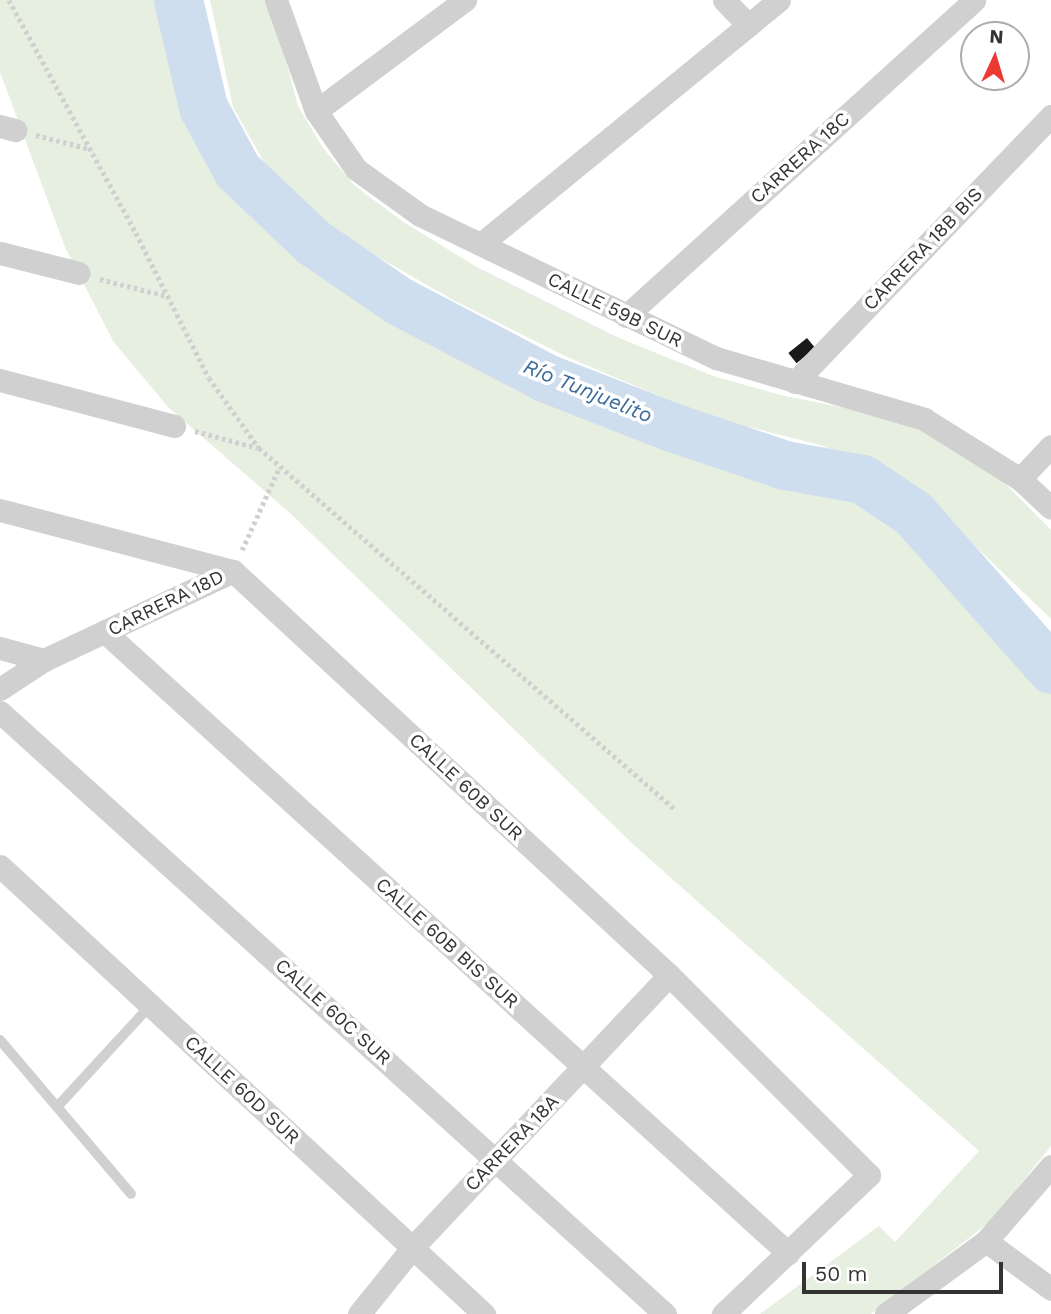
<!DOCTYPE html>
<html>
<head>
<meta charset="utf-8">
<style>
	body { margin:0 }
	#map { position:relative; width:1051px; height:1314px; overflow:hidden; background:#fff; font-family:"Work Sans",sans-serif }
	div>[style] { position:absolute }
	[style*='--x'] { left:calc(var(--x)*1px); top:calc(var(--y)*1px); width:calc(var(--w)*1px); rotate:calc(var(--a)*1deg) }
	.green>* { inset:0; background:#e7efe1 }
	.river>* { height:49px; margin:-24.5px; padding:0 24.5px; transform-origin:24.5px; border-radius:24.5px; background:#cedeef }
	.building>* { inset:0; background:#1a1a1a; transform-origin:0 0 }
	.path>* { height:4.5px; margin-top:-2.25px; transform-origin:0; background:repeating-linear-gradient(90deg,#d0d0d0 0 3.5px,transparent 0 7px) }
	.lane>* { height:10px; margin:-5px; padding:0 5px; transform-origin:5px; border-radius:5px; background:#d0d0d0 }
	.street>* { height:23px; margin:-11.5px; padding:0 11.5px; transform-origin:11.5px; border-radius:11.5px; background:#d0d0d0 }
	span { translate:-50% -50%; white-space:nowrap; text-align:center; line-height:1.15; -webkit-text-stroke:7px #fff; paint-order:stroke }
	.street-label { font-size:19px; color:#333 }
	.water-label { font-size:21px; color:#3c6b9a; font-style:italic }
	.north { position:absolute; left:960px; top:21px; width:70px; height:70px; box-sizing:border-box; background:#fff; border:2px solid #adadad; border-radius:50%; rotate:4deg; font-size:19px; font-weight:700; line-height:28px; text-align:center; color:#333 }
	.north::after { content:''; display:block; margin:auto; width:24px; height:32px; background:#eb3a33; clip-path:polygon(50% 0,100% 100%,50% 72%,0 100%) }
	.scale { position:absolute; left:802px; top:1262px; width:201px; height:32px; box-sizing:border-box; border:4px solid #333; border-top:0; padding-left:9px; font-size:21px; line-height:24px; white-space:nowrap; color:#333; -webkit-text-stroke:5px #fff; paint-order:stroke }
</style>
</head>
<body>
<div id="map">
	<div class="green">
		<div style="clip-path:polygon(0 0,167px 0,195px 131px,237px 195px,303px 260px,403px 330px,571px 408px,697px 453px,872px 509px,909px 535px,974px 602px,1051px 691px,1051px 1146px,992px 1220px,871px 1314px,760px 1314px,879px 1226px,895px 1242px,979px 1151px,635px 846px,291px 514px,169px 408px,113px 341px,65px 247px,0 72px)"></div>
		<div style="clip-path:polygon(210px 0,270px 0,298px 106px,323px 148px,355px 186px,402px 221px,475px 266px,619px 338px,716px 377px,785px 396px,901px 419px,983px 461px,1051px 530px,1051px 619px,923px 496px,879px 468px,820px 445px,709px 417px,567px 357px,453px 300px,335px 232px,265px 164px,233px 107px)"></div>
	</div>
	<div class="river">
		<div style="--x:178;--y:0;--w:110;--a:76.8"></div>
		<div style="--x:203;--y:107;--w:72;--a:61.6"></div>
		<div style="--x:237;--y:170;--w:105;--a:43.5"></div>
		<div style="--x:313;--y:242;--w:104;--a:34.5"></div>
		<div style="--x:399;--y:301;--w:166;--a:27.6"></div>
		<div style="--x:546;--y:378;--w:132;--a:21.3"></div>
		<div style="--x:669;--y:426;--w:122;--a:18.6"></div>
		<div style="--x:785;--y:465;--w:78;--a:10.3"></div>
		<div style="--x:862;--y:479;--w:61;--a:33.7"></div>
		<div style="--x:913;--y:513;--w:208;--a:48.5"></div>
	</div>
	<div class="building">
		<div style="left:807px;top:338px;width:13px;height:24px;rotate:51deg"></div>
	</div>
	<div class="path">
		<div style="--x:9;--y:0;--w:265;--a:61.4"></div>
		<div style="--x:136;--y:233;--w:162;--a:63.3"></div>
		<div style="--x:209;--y:378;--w:86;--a:54.5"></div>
		<div style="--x:259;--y:448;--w:552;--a:40.96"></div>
		<div style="--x:36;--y:135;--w:56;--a:14.5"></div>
		<div style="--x:100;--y:279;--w:68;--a:14.4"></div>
		<div style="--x:195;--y:431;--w:65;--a:15.1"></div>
		<div style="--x:242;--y:550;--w:90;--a:-65.7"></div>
	</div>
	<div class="lane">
		<div style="--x:0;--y:1040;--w:202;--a:49.6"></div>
		<div style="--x:57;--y:1107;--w:137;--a:-47.4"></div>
	</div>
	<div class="street">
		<div style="--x:276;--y:0;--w:118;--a:70.2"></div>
		<div style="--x:316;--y:111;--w:70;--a:55.4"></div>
		<div style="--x:356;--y:169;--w:79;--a:35.7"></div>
		<div style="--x:420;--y:215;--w:329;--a:25.8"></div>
		<div style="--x:716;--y:358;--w:217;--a:16.3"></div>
		<div style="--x:924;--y:419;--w:113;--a:32"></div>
		<div style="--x:1020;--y:479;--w:42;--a:43.1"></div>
		<div style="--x:724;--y:0;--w:35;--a:46"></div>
		<div style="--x:316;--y:111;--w:186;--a:-36.7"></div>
		<div style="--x:0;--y:126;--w:16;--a:15"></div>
		<div style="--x:481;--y:244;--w:385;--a:-39.3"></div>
		<div style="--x:0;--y:253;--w:81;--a:14.2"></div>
		<div style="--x:626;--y:316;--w:470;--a:-42.2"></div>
		<div style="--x:0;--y:380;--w:180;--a:14.8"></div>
		<div style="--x:795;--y:382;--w:369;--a:-46.1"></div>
		<div style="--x:1020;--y:479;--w:45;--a:-46.8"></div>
		<div style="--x:0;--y:510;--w:241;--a:14.7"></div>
		<div style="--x:233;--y:571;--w:594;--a:42.82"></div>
		<div style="--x:669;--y:975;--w:283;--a:45"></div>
		<div style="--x:869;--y:1175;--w:202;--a:136.4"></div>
		<div style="--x:106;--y:633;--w:922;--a:42.27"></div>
		<div style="--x:0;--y:648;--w:46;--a:15.3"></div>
		<div style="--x:0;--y:689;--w:53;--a:-33.4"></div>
		<div style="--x:44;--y:660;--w:209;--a:-25.2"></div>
		<div style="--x:0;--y:712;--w:897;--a:42.15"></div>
		<div style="--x:0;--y:866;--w:660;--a:42.79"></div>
		<div style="--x:986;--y:1241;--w:81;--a:36.4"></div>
		<div style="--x:359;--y:1314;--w:85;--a:-51.2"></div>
		<div style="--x:412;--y:1248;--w:375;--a:-46.7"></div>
		<div style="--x:886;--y:1314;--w:124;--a:-36.1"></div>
		<div style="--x:986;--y:1241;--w:99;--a:-49.1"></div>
	</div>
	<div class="street-label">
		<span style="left:800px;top:158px;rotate:-42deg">CARRERA 18C</span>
		<span style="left:923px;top:249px;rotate:-46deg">CARRERA 18B BIS</span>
		<span style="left:615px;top:310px;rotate:26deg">CALLE 59B SUR</span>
		<span style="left:166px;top:603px;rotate:-26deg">CARRERA 18D</span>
		<span style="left:466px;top:787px;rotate:43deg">CALLE 60B SUR</span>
		<span style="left:447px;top:943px;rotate:42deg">CALLE 60B BIS SUR</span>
		<span style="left:333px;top:1012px;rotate:42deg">CALLE 60C SUR</span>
		<span style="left:242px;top:1090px;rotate:43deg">CALLE 60D SUR</span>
		<span style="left:512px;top:1143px;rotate:-46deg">CARRERA 18A</span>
	</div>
	<div class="water-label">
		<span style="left:588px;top:391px;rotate:22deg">Río Tunjuelito</span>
	</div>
	<div class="north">N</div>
	<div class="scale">50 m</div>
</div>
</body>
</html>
